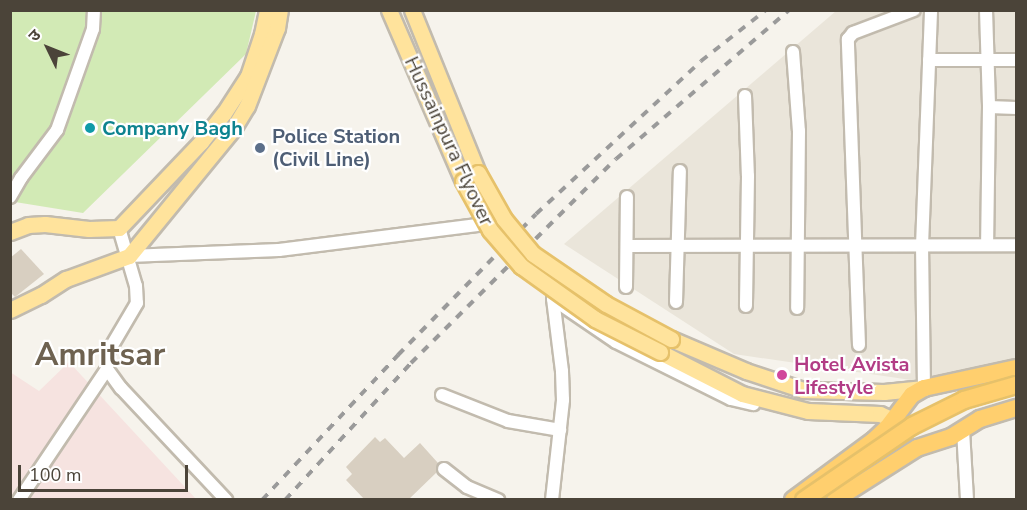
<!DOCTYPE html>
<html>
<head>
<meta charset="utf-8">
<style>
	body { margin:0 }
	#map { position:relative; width:1027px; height:510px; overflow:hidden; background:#f6f3ec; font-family:"Nunito Sans","Noto Sans Devanagari",sans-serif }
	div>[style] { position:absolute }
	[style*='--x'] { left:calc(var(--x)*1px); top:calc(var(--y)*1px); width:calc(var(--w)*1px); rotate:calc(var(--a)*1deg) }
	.residential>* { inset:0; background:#eae5da }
	.medical>* { inset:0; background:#f6e3e0 }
	.green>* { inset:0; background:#d2eab5 }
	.building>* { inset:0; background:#d8cfc1 }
	.roads { filter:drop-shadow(2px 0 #c2bbae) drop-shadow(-2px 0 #c2bbae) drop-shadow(0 2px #c2bbae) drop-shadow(0 -2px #c2bbae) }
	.minor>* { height:12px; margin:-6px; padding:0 6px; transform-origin:6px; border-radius:6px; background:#fff }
	.major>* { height:15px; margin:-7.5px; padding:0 7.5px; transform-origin:7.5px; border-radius:7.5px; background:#ffe39c }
	.highway>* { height:16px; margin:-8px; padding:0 8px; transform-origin:8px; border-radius:8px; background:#ffcf6e }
	.rail>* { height:4px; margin-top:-2px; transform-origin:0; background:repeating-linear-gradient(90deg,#9a9a9a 0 8px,transparent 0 16px) }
	.bridges { filter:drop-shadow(2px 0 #e6c16a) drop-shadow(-2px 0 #e6c16a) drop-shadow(0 2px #e6c16a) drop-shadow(0 -2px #e6c16a) }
	.major-bridge>* { height:15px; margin:-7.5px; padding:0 7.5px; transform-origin:7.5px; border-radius:7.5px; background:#ffe39c }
	.highway-bridge>* { height:16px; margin:-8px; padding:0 8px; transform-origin:8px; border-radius:8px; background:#ffcf6e }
	.dots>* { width:16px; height:16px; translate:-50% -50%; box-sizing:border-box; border:3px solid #fff; border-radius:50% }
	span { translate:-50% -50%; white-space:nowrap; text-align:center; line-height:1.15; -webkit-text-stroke:4.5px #fff; paint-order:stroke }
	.culture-label { font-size:20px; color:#0d838f; font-weight:700 }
	.left { translate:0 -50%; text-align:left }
	.service-label { font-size:20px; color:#4e5e75; font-weight:700 }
	.street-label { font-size:20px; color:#4b4439 }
	.hotel-label { font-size:20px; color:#b23c85; font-weight:700 }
	.town-label { font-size:32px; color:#6e6250; font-weight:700 }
	.frame { position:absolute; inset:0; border:12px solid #4b4439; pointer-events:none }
	.north { position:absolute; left:18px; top:18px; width:60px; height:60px; -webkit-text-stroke:4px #fff; paint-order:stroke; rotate:313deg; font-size:16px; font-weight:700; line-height:24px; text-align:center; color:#4b4439 }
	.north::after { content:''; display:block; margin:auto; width:21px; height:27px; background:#4b4439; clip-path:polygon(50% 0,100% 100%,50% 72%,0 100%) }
	.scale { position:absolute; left:18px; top:465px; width:170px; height:27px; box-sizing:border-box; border:3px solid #4b4439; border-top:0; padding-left:8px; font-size:18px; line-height:21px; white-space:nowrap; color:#4b4439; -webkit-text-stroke:4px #fff; paint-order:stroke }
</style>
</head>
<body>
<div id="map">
	<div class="residential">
		<div style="clip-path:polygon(836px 11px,1016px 11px,1016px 361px,911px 380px,734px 354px,564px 244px)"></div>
	</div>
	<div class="medical">
		<div style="clip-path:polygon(69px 362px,196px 499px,11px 499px,10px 372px,39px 391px)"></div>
	</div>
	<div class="green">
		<div style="clip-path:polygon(11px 11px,256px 11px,246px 54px,83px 213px,15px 202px,11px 206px)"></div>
	</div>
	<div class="building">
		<div style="clip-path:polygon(21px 249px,44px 274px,15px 297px,10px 292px,10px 258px)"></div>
		<div style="clip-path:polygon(375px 437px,380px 442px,385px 438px,404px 458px,420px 443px,438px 463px,437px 472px,408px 500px,365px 500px,346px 480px,352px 474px,346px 467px)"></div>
	</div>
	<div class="roads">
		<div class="minor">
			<div style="--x:986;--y:10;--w:97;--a:88.2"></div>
			<div style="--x:989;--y:107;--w:138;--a:90.8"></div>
			<div style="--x:793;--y:52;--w:79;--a:85.7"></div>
			<div style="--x:799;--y:131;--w:177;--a:90.6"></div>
			<div style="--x:929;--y:60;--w:87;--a:0"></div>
			<div style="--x:745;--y:96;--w:80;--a:87.9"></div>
			<div style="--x:748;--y:176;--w:130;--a:90.9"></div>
			<div style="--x:989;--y:107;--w:27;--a:2"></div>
			<div style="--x:10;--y:197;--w:22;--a:-60"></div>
			<div style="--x:21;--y:178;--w:60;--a:-53.1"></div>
			<div style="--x:57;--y:130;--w:107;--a:-70.4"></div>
			<div style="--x:93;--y:29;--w:19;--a:-87"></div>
			<div style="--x:119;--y:228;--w:60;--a:73.7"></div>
			<div style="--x:136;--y:286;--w:17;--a:87"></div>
			<div style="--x:137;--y:303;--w:59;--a:120.5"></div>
			<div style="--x:107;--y:354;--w:15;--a:90"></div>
			<div style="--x:107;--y:369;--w:24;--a:54"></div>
			<div style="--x:121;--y:388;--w:154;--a:46.8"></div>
			<div style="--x:628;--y:246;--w:388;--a:-0.1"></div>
			<div style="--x:129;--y:256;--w:150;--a:-2.3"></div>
			<div style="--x:279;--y:250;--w:200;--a:-7.2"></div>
			<div style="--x:626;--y:287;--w:90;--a:-89.4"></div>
			<div style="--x:553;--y:299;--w:76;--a:34.3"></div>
			<div style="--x:616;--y:342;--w:128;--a:26.4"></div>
			<div style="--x:731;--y:399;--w:23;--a:13"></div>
			<div style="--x:676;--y:302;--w:131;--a:-88.3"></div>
			<div style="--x:859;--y:345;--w:306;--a:-92.1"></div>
			<div style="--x:848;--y:39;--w:8;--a:-50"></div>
			<div style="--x:853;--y:33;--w:65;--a:-20.7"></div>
			<div style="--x:924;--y:388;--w:142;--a:-90.8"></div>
			<div style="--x:922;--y:246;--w:236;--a:-87.8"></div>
			<div style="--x:442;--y:395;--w:71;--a:21.5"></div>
			<div style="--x:508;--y:421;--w:53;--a:9.8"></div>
			<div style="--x:963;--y:430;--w:70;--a:86.7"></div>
			<div style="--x:444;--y:469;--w:29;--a:38"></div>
			<div style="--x:467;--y:487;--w:34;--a:23"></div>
			<div style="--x:19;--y:500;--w:158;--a:-56.1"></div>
			<div style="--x:552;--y:500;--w:101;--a:-83.7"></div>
			<div style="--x:563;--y:400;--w:29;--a:-92"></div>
			<div style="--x:562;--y:371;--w:73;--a:-97.1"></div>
		</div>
		<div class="major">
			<div style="--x:389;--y:10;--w:186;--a:66.6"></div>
			<div style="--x:412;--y:10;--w:176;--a:68"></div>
			<div style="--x:10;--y:232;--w:19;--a:-21"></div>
			<div style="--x:28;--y:225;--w:17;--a:-3"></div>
			<div style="--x:45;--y:224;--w:44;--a:6.5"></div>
			<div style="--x:89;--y:229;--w:30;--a:-2"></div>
			<div style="--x:119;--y:228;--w:119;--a:-46.4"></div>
			<div style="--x:201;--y:142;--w:37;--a:-52"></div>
			<div style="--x:224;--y:113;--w:44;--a:-57"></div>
			<div style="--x:248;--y:76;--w:44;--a:-71.6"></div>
			<div style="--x:262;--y:34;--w:25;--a:-78"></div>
			<div style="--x:10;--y:310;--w:34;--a:-26"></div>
			<div style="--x:41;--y:295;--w:30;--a:-33"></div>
			<div style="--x:66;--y:279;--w:67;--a:-20.1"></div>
			<div style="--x:129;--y:256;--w:164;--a:-50.7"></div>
			<div style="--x:233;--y:129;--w:27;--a:-59"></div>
			<div style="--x:247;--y:106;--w:84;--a:-69"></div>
			<div style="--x:277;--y:28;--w:18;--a:-81"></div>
			<div style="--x:671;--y:339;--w:82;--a:23.1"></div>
			<div style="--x:746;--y:371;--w:60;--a:18.4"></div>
			<div style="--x:803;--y:390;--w:81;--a:1.4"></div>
			<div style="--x:884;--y:392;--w:40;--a:-5.7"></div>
			<div style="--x:660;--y:352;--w:92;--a:27.1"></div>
			<div style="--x:742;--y:394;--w:68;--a:14.4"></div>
			<div style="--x:808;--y:411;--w:72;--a:2.4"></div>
			<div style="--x:880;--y:414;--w:14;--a:25"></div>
			<div style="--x:893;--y:420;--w:11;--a:49"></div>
		</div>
		<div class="highway">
			<div style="--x:793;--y:500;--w:101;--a:-36.5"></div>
			<div style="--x:874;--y:440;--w:18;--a:-43"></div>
			<div style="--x:887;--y:428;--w:41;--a:-52.9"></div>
			<div style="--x:912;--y:395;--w:14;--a:-30"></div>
			<div style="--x:924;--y:388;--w:94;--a:-12.3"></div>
			<div style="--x:835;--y:500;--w:97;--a:-32.4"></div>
			<div style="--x:917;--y:448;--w:36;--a:-18"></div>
			<div style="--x:951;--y:437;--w:34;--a:-32"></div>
			<div style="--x:980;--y:419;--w:38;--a:-17"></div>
		</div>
	</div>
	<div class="rail">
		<div style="--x:262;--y:500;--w:199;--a:-46.8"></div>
		<div style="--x:398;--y:355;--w:197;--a:-45.6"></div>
		<div style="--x:536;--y:214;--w:225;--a:-42.8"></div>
		<div style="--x:701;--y:61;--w:83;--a:-38.1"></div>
		<div style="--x:285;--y:500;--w:186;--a:-47.4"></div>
		<div style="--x:411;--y:363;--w:289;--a:-44.9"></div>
		<div style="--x:616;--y:159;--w:228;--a:-40.7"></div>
	</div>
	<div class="bridges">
		<div class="major-bridge">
			<div style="--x:478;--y:173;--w:53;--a:60.5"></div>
			<div style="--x:504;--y:219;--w:45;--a:50.4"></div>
			<div style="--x:533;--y:254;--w:88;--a:34.4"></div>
			<div style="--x:606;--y:304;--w:74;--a:28.3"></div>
			<div style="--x:463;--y:181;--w:56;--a:61.1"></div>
			<div style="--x:490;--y:230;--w:48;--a:49.3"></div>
			<div style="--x:521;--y:266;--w:91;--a:35.6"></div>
			<div style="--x:595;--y:319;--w:73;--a:26.9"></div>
		</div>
		<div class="highway-bridge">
			<div style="--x:804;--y:500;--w:131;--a:-34.4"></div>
			<div style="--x:912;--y:426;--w:58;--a:-26.6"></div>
			<div style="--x:964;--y:400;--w:54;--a:-16.1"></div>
		</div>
	</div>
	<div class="dots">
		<div style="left:90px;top:128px;background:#0f9aa8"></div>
		<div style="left:260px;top:148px;background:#5c6f8a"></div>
		<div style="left:782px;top:375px;background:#d1479c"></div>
	</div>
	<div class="culture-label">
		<span class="left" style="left:102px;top:128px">Company Bagh</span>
	</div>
	<div class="service-label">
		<span class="left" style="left:272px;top:148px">Police Station<br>(Civil Line)</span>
	</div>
	<div class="street-label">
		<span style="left:449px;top:141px;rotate:65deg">Hussainpura Flyover</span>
	</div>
	<div class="hotel-label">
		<span class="left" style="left:794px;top:376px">Hotel Avista<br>Lifestyle</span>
	</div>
	<div class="town-label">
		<span style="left:100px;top:355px">Amritsar</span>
	</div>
	<div class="frame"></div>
	<div class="north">उ</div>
	<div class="scale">100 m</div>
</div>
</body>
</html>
